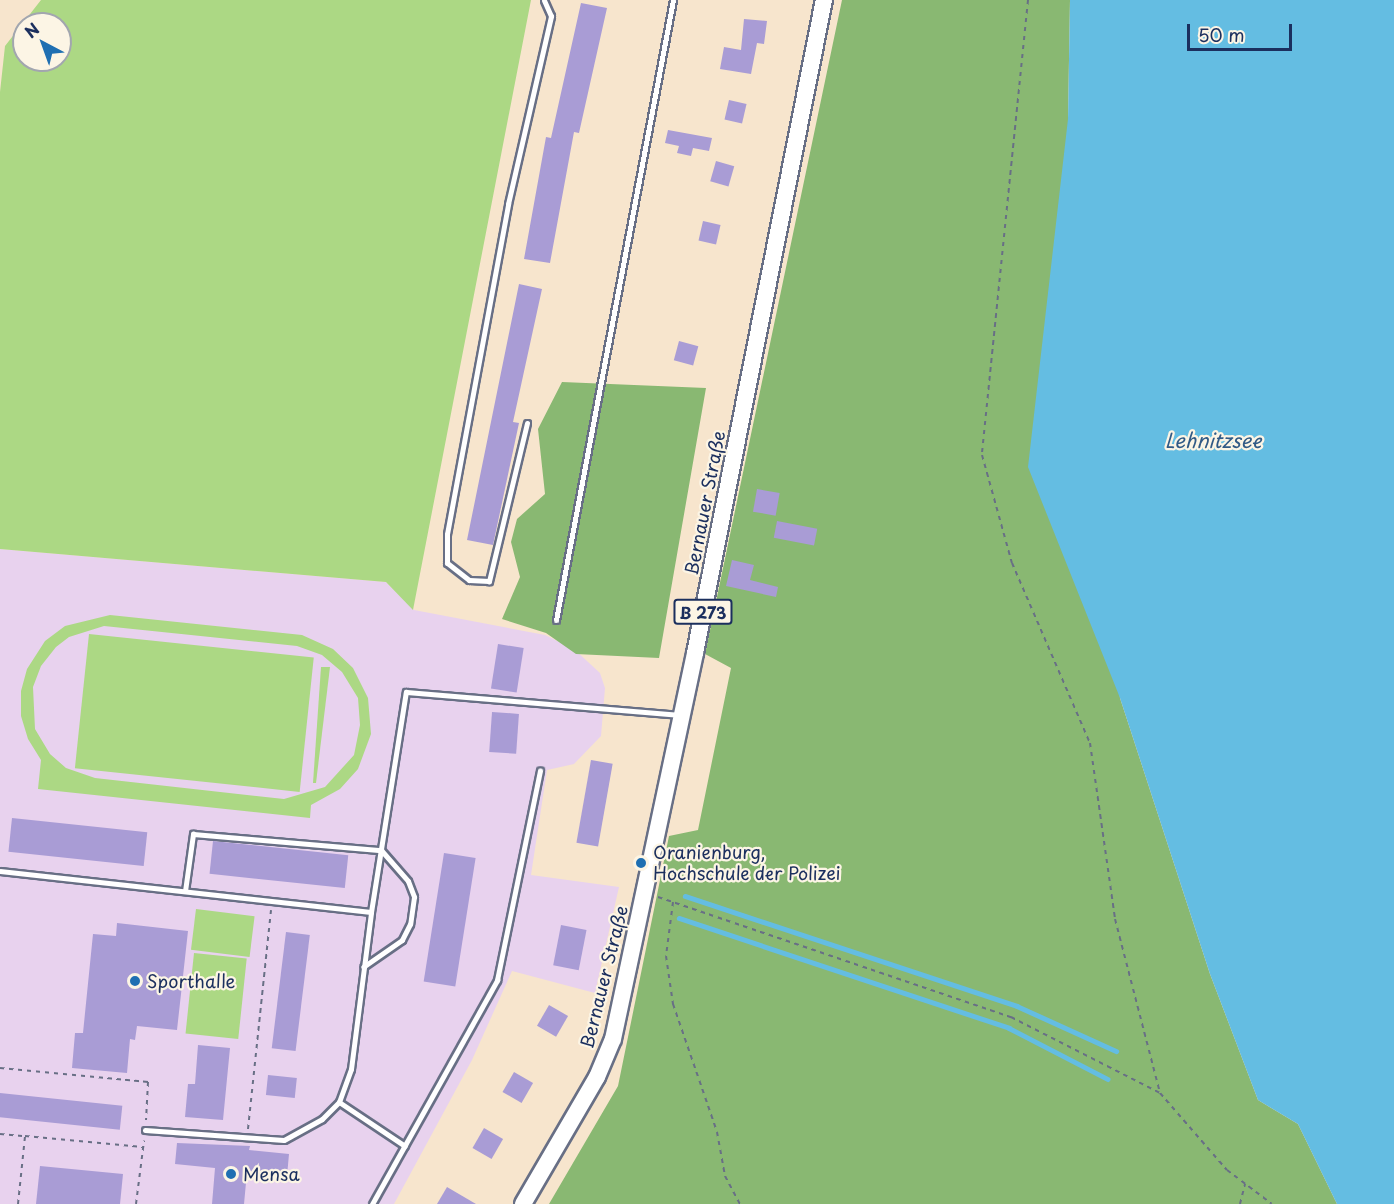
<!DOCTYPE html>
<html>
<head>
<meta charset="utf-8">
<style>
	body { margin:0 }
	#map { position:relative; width:1394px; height:1204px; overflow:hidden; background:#f7e5cd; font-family:"Playpen Sans",sans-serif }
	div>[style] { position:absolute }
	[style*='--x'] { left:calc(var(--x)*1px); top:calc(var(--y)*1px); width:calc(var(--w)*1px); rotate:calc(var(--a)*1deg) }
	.built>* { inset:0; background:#e8d2ee }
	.green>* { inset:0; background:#acd884; transform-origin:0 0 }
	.forest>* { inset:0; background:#89b872 }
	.water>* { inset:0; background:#64bde2 }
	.stream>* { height:4.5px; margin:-2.25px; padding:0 2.25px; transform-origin:2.25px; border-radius:2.25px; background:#64bde2 }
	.building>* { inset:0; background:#a99cd5; transform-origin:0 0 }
	.path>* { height:2px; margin-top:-1px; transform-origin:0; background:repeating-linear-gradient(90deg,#686f85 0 4.5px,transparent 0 9px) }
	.roads { filter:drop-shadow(2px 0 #686f85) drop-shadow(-2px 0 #686f85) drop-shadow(0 2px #686f85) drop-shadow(0 -2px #686f85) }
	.lane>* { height:5px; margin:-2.5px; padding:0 2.5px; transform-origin:2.5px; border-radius:2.5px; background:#fff }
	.primary>* { height:16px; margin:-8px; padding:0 8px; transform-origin:8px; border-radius:8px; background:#fff }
	.dots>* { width:16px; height:16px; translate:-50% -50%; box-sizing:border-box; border:3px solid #fcf5e5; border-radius:50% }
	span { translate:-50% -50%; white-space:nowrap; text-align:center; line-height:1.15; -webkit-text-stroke:4.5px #fcf5e5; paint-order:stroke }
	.shield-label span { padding:2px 4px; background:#fcf5e5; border:2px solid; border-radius:4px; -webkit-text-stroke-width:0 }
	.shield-label { font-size:16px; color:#1b2f5e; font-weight:700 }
	.street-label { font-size:18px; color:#1b2f5e }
	.poi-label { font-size:18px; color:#1b2f5e }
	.left { translate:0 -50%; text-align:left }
	.water-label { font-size:20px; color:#315a86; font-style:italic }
	.north { position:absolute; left:12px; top:12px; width:60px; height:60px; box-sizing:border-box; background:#fcf5e5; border:2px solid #a2a6af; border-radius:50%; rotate:319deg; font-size:16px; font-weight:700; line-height:24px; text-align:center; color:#1b2f5e }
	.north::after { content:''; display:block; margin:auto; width:21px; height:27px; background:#1f6fb2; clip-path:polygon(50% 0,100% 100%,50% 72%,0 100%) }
	.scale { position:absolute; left:1187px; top:24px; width:105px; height:27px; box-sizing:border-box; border:3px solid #1b2f5e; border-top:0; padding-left:8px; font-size:18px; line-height:21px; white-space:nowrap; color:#1b2f5e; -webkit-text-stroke:4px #fcf5e5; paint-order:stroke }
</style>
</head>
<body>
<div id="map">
	<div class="built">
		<div style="clip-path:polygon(0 549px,386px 582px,414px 610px,545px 635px,574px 649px,600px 673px,605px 688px,601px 736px,574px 764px,547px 770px,531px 875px,619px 887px,595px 993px,512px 971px,472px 1060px,394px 1204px,0 1204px)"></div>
	</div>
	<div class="green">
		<div style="clip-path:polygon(evenodd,41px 0,531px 0,413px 610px,386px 582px,0 549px,0 92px,5px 46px,41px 0,24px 24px,60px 24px,60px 60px,24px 60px,24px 24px)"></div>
		<div style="clip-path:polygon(evenodd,110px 615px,302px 635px,333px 649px,353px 668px,368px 698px,371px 734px,358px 769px,340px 789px,311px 805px,310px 818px,38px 789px,41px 760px,28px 739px,21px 716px,21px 691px,27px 669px,45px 641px,65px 626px,110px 615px,104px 626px,297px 646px,322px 655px,342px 672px,358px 698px,360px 725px,354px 755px,325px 787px,284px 799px,95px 778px,66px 768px,50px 754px,35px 729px,33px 687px,41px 666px,56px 647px,69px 637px,104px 626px)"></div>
		<div style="left:89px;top:634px;width:226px;height:135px;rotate:6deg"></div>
		<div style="clip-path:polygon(321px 667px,330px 667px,316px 783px,313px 783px)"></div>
		<div style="left:196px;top:909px;width:59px;height:41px;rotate:7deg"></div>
		<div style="left:194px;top:953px;width:53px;height:81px;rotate:6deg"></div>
	</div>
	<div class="forest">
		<div style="clip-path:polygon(842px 0,1070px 0,1068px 119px,1120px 698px,1210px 974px,1258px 1100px,1298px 1124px,1337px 1204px,549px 1204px,618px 1086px,669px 836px,698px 830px,731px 668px,705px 654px)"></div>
		<div style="clip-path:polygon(562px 382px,706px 388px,659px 658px,576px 654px,546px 633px,502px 619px,520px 577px,511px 542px,517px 519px,545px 494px,538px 429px)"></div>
	</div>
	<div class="water">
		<div style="clip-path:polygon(1070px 0,1394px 0,1394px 1204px,1337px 1204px,1298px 1124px,1258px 1100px,1210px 974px,1120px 698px,1028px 467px,1068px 119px)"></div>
	</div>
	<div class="stream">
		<div style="--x:685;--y:896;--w:350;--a:18.3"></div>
		<div style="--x:1017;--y:1006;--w:109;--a:24.4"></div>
		<div style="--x:679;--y:918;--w:348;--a:18.4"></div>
		<div style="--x:1009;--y:1028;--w:111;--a:27.3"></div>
	</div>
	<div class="building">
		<div style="clip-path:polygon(581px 3px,607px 8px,579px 133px,574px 132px,550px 263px,524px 259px,546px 137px,551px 138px)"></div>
		<div style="clip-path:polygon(744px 19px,767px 21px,764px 44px,757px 43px,751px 74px,720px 69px,724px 47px,741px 50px)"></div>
		<div style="left:729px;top:100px;width:18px;height:20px;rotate:13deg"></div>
		<div style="clip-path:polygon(668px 130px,712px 138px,709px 151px,693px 148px,691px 156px,677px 153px,679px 146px,665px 143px)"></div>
		<div style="left:716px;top:161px;width:19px;height:21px;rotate:16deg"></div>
		<div style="left:703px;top:221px;width:18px;height:20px;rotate:13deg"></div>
		<div style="clip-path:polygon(519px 284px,542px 289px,513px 422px,519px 423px,493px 545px,467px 540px)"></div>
		<div style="left:679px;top:341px;width:20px;height:20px;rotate:15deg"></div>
		<div style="left:757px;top:489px;width:23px;height:23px;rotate:10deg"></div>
		<div style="left:777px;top:521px;width:41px;height:17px;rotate:11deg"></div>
		<div style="clip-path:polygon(732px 560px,754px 565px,750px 580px,778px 587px,776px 597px,726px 586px)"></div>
		<div style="left:498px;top:644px;width:26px;height:45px;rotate:9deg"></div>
		<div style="left:492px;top:712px;width:27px;height:40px;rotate:4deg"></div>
		<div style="left:591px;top:760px;width:22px;height:84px;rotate:10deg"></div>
		<div style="left:12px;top:818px;width:136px;height:34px;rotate:6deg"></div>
		<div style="left:213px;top:841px;width:136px;height:33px;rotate:6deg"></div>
		<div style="left:444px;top:853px;width:32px;height:130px;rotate:9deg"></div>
		<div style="clip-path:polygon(117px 923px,188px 931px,177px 1030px,137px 1026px,135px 1040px,130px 1039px,127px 1073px,72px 1068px,75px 1033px,83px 1033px,93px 934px,116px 936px)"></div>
		<div style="left:561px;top:925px;width:26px;height:41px;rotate:11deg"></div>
		<div style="left:286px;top:932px;width:24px;height:117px;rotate:7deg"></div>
		<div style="left:549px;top:1005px;width:22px;height:24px;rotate:30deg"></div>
		<div style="clip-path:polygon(198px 1045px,230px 1048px,223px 1120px,185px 1117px,188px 1084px,195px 1084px)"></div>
		<div style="left:514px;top:1072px;width:22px;height:23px;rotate:30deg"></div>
		<div style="left:268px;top:1075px;width:29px;height:20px;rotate:6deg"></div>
		<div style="left:0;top:1093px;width:123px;height:24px;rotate:6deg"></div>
		<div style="left:484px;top:1128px;width:22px;height:23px;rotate:30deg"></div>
		<div style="clip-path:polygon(177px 1143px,250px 1146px,249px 1150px,289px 1154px,287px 1176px,247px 1172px,244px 1204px,212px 1204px,215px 1168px,175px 1164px)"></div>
		<div style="clip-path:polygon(40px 1166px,123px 1174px,120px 1204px,36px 1204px)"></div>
		<div style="clip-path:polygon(447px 1187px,476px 1204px,437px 1204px)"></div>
	</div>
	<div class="path">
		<div style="--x:1028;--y:0;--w:457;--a:95.8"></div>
		<div style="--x:982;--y:455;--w:112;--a:74.5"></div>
		<div style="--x:1012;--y:563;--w:196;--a:66.6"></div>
		<div style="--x:1090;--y:743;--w:178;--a:81.9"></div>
		<div style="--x:1115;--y:919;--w:180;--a:75.5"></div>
		<div style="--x:1160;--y:1093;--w:102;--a:49"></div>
		<div style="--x:1227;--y:1170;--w:56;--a:37.1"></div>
		<div style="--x:658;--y:897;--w:373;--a:18.8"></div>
		<div style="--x:1011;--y:1017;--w:167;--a:27"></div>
		<div style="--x:673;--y:902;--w:54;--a:97.4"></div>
		<div style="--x:666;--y:956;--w:49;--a:81.7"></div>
		<div style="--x:673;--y:1004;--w:135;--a:71"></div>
		<div style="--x:717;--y:1132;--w:45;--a:79.7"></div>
		<div style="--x:725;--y:1176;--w:32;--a:62"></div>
		<div style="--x:0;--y:1068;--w:149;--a:5.4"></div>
		<div style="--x:148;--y:1082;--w:38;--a:93"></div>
		<div style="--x:248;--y:1129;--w:220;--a:-84"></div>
		<div style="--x:0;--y:1134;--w:25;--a:5"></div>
		<div style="--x:18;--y:1204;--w:68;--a:-84.1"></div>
		<div style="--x:25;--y:1136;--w:118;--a:5.4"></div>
		<div style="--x:136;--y:1204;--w:64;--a:-82.8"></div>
		<div style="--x:1240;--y:1204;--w:21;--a:-76"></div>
	</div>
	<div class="roads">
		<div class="lane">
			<div style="--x:527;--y:423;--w:163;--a:103.5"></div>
			<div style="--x:489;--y:581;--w:20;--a:-177"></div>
			<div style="--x:469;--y:580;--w:28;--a:-142"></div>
			<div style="--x:447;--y:563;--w:29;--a:-90"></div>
			<div style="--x:447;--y:534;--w:336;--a:-79.5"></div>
			<div style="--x:508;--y:204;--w:193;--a:-77.1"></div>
			<div style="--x:551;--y:16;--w:17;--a:-114"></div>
			<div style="--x:556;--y:620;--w:631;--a:-79.31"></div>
			<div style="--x:0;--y:871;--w:373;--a:6.3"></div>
			<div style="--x:185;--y:891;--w:58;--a:-82"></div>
			<div style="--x:193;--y:834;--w:189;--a:4.9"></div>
			<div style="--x:381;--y:850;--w:41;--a:48.9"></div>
			<div style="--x:408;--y:881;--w:17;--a:69"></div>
			<div style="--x:414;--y:897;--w:27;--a:98"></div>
			<div style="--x:410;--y:924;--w:18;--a:117"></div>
			<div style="--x:402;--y:940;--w:47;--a:145.3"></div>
			<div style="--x:339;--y:1102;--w:79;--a:33.7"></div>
			<div style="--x:145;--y:1130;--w:139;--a:4.1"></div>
			<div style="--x:284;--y:1140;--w:43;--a:-28.9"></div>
			<div style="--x:322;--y:1119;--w:24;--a:-45"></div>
			<div style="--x:339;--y:1102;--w:35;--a:-70"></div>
			<div style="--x:351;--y:1069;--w:158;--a:-82.7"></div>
			<div style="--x:371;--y:912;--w:223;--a:-81"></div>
			<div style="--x:406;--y:692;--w:273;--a:4.8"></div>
			<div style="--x:372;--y:1204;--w:257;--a:-60.8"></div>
			<div style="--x:497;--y:980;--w:214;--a:-78.4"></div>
		</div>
		<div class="primary">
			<div style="--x:523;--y:1204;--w:147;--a:-59.8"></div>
			<div style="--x:597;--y:1077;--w:41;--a:-67.2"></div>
			<div style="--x:613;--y:1039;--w:395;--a:-78"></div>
			<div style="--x:695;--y:653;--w:666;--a:-78.83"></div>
		</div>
	</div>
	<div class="dots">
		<div style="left:641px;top:863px;background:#1f6fb2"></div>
		<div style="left:135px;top:981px;background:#1f6fb2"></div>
		<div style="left:231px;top:1174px;background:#1f6fb2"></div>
	</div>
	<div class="shield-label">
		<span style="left:703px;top:612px">B 273</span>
	</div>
	<div class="street-label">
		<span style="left:705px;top:503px;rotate:-79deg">Bernauer Straße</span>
		<span style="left:604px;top:977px;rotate:-76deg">Bernauer Straße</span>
	</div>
	<div class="poi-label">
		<span class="left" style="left:653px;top:863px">Oranienburg,<br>Hochschule der Polizei</span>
		<span class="left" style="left:147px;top:981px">Sporthalle</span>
		<span class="left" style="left:243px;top:1174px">Mensa</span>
	</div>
	<div class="water-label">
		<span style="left:1213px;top:440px">Lehnitzsee</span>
	</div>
	<div class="north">N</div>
	<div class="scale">50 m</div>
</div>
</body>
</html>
